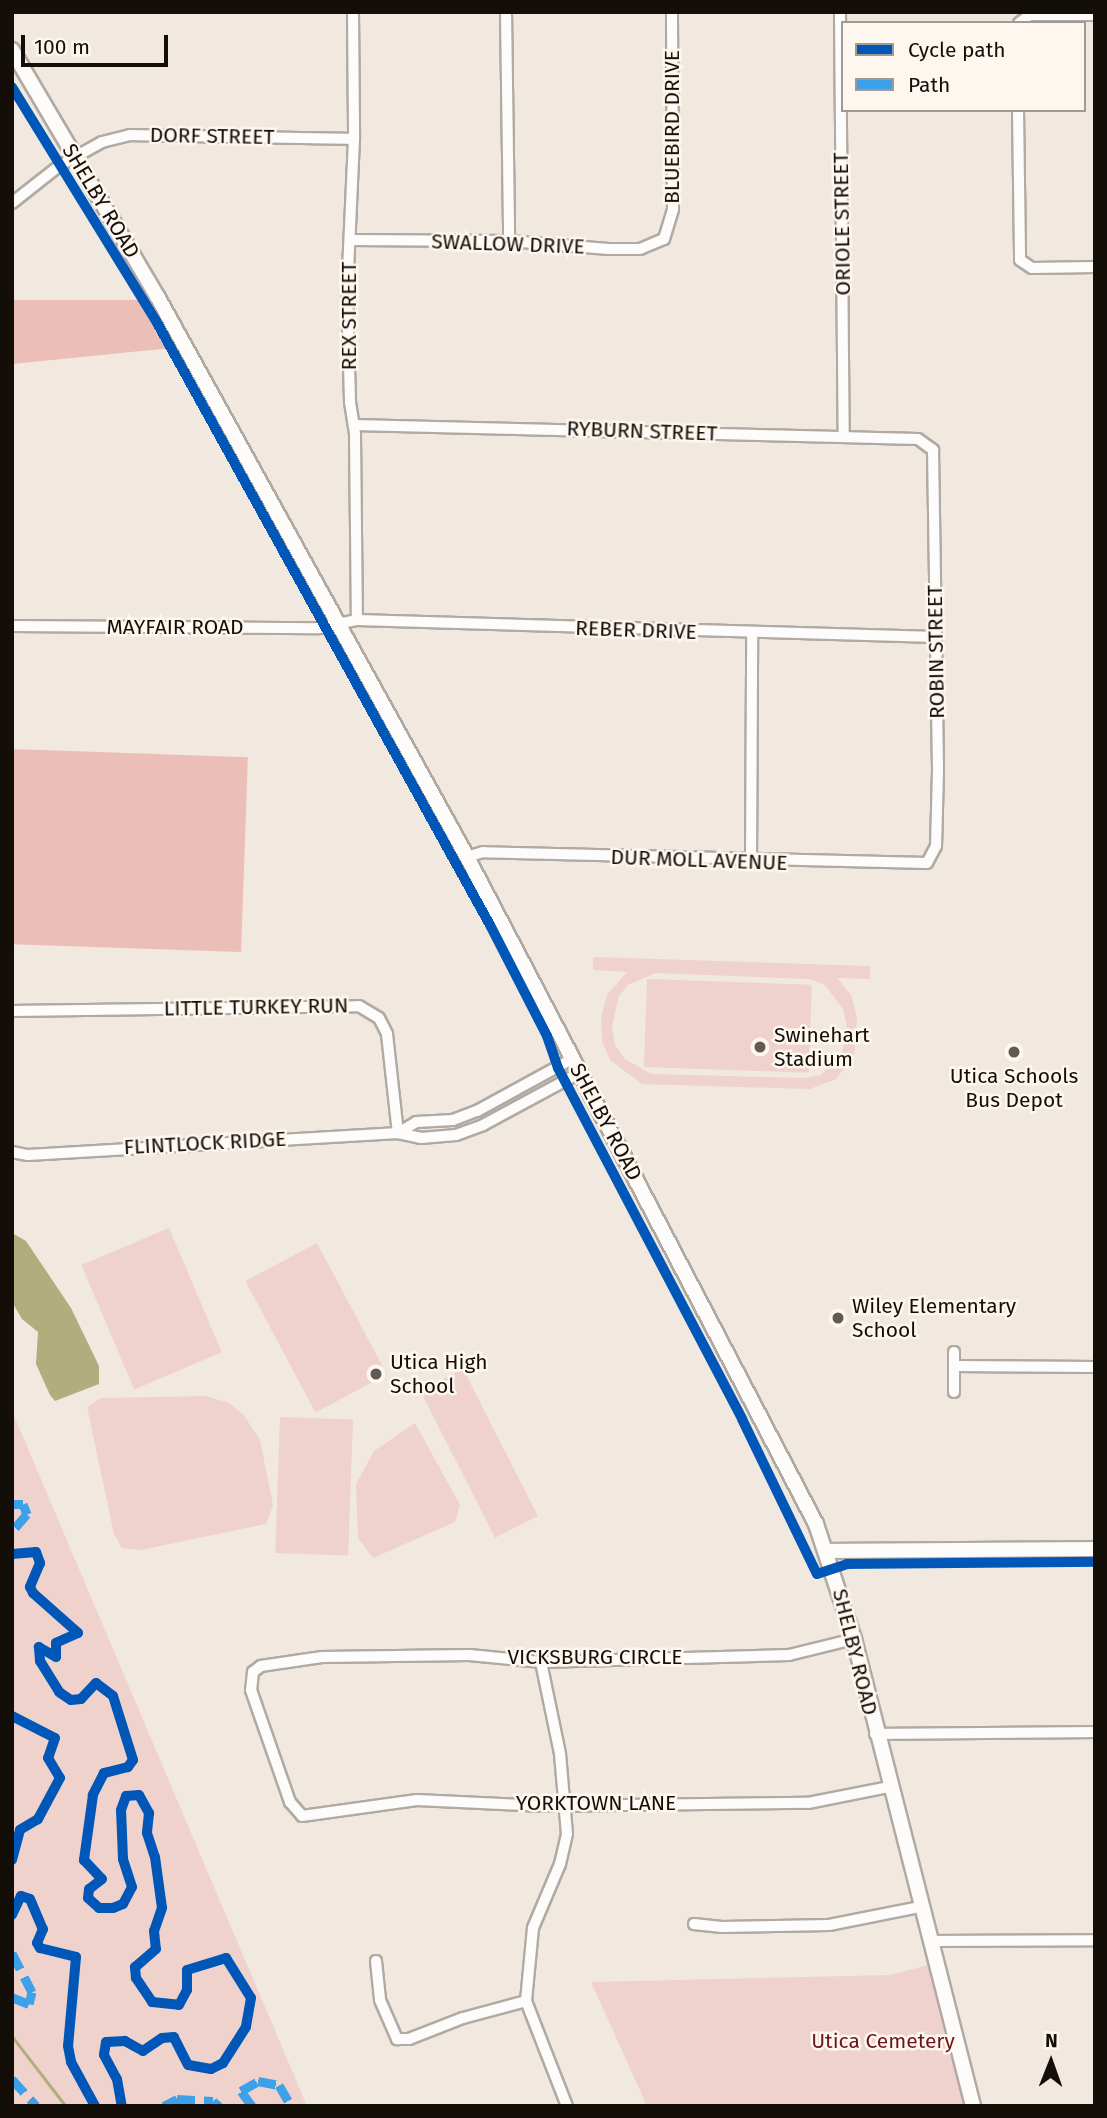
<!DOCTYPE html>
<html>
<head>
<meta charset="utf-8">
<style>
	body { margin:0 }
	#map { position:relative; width:1107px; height:2118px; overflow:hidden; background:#f1e8df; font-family:"Fira Sans",sans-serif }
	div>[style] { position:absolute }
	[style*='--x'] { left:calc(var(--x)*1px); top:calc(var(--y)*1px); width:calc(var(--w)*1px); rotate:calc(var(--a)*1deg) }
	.green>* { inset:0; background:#f0d2cc; transform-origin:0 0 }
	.forest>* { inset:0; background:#ebbeb7; transform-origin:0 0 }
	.water>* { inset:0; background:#b1ad7c }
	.stream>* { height:2.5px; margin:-1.25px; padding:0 1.25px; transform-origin:1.25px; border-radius:1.25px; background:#b1ad7c }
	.roads { filter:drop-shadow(2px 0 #b1aaa3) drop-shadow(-2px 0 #b1aaa3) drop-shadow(0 2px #b1aaa3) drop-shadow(0 -2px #b1aaa3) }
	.street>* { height:10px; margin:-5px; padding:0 5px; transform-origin:5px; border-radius:5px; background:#fdfcfa }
	.secondary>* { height:14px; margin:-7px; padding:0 7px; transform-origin:7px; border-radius:7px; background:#fdfcfa }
	.quiet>* { height:9px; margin-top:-4.5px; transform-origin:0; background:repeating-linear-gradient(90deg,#3da1e9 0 18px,transparent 0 27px) }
	.cycleway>* { height:10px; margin:-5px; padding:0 5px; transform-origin:5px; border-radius:5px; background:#0057b8 }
	.dots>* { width:19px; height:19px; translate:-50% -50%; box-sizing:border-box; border:4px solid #fef7f0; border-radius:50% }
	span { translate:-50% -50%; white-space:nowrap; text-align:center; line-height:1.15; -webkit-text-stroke:5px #fef7f0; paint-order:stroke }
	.street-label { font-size:21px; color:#140e09 }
	.poi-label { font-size:21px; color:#140e09 }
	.left { translate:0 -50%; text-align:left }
	.park-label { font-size:21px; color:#6c161a }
	.frame { position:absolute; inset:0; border:14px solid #140e09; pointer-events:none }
	.legend { position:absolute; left:841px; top:21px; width:245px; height:91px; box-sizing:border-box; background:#fef7f0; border:2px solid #a09a94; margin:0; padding:9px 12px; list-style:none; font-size:21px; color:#140e09 }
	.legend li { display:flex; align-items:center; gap:14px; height:35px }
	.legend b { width:35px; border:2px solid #a09a94 }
	.north { position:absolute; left:1016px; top:2027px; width:70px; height:70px; -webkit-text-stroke:5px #fef7f0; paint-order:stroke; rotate:1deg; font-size:19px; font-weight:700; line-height:28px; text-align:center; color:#140e09 }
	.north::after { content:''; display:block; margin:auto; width:24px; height:32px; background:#140e09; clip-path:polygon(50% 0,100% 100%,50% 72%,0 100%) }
	.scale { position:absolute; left:21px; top:35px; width:147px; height:32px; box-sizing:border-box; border:4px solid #140e09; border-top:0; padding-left:9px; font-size:21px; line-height:24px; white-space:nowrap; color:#140e09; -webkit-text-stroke:5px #fef7f0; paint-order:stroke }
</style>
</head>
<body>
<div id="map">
	<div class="green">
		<div style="clip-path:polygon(evenodd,593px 957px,870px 966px,870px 979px,837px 978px,851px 995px,857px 1017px,854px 1055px,836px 1079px,810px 1089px,642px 1084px,610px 1060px,602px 1041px,601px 1018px,607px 995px,627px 972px,593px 970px,593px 957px,655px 973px,809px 979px,825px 985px,843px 1009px,847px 1026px,842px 1054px,821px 1075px,805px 1078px,651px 1074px,625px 1059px,615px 1045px,612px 1026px,619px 996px,628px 985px,655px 973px)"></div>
		<div style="left:647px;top:979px;width:165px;height:88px;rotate:2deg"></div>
		<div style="left:169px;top:1228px;width:135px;height:95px;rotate:67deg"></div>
		<div style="left:317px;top:1243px;width:149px;height:81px;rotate:62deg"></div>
		<div style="left:463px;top:1369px;width:165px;height:48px;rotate:63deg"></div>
		<div style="clip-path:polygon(205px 1396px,229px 1403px,243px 1414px,260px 1440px,273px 1505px,266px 1524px,141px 1550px,122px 1548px,114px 1534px,87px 1407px,101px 1398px)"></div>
		<div style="clip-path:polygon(12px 1411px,307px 2106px,12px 2106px)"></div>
		<div style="left:280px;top:1417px;width:73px;height:136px;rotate:2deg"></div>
		<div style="clip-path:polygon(415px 1423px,460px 1505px,455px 1522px,373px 1558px,358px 1538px,356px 1484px,374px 1451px)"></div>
		<div style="clip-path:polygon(936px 1963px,973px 2106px,647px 2106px,591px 1982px,890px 1975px)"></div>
	</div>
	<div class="forest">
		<div style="clip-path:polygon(12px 300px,140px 300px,171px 348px,12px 364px)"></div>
		<div style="left:12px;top:749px;width:236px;height:195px;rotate:2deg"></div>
	</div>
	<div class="water">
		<div style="clip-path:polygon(12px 1233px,26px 1241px,71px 1308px,99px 1366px,99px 1384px,55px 1401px,50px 1395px,36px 1364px,38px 1332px,22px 1319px,12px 1302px)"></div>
	</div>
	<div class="stream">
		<div style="--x:12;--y:2036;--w:88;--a:52.4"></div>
	</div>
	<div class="roads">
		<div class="street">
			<div style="--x:353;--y:12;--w:127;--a:89.5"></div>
			<div style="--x:354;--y:139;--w:154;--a:92.6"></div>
			<div style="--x:347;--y:293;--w:109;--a:88.4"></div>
			<div style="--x:350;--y:402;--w:33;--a:81"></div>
			<div style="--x:355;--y:435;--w:185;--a:89.4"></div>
			<div style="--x:506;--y:12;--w:229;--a:89.2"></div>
			<div style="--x:840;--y:12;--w:424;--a:89.5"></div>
			<div style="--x:1019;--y:23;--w:14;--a:-36"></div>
			<div style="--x:1030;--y:15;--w:65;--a:0"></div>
			<div style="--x:1018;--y:110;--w:150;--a:89.2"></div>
			<div style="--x:1020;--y:260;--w:14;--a:34"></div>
			<div style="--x:1032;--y:268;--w:63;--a:-0.9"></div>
			<div style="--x:12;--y:203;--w:60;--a:-38.2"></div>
			<div style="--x:59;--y:166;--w:49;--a:-29.2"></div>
			<div style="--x:102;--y:142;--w:29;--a:-14"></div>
			<div style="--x:130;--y:135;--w:224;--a:1"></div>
			<div style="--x:350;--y:240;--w:159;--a:0.4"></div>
			<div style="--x:509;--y:241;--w:100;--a:4.6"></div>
			<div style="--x:609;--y:249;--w:31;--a:0"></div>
			<div style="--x:640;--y:249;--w:26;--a:-23"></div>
			<div style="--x:664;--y:239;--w:31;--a:-73"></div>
			<div style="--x:673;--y:209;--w:197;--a:-90.3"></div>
			<div style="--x:354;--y:425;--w:564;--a:1.42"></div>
			<div style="--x:918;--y:439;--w:19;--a:36"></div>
			<div style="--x:933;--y:450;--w:321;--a:89.1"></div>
			<div style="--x:938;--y:771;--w:75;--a:91.5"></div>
			<div style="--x:936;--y:846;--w:19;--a:118"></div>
			<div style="--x:927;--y:863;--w:444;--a:-178.6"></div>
			<div style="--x:483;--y:852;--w:17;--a:163"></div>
			<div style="--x:12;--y:626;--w:307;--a:0.4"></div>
			<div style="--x:319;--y:628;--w:39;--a:-12"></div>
			<div style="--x:357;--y:620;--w:579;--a:1.68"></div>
			<div style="--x:751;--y:862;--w:228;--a:-89.7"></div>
			<div style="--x:12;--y:1011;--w:347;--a:-0.8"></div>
			<div style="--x:359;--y:1006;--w:23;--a:31"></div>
			<div style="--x:379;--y:1018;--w:18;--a:63"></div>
			<div style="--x:387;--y:1034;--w:100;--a:83.7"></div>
			<div style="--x:398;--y:1133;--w:21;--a:-31"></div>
			<div style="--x:416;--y:1122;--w:37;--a:-3"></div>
			<div style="--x:453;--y:1120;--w:26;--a:-21"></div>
			<div style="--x:477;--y:1111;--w:108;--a:-28.7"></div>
			<div style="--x:12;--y:1152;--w:16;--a:11"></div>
			<div style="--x:28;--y:1155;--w:371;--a:-3.4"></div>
			<div style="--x:398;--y:1133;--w:24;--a:12"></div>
			<div style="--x:421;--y:1138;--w:35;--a:-5"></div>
			<div style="--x:456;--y:1135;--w:29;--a:-20"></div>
			<div style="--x:483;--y:1125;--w:109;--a:-28.4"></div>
			<div style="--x:954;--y:1366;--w:141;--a:0.4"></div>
			<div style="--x:954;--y:1392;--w:40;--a:-90"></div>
			<div style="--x:854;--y:1639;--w:67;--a:166.2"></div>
			<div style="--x:789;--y:1655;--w:248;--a:178.4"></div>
			<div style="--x:541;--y:1662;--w:72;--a:-174.4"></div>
			<div style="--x:469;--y:1655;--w:147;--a:179.2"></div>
			<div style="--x:322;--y:1657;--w:62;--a:171.6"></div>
			<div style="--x:261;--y:1666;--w:10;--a:143"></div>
			<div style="--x:253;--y:1672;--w:18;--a:96"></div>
			<div style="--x:251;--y:1690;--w:119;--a:70.8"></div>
			<div style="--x:290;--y:1802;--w:18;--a:49"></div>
			<div style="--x:302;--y:1816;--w:116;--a:-7.9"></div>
			<div style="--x:417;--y:1800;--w:127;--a:2.7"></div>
			<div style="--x:544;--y:1806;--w:264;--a:-0.7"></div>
			<div style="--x:808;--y:1803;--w:83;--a:-11.2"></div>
			<div style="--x:541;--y:1662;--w:94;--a:78.3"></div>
			<div style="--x:560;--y:1754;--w:80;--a:85"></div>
			<div style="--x:567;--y:1834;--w:31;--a:103"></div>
			<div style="--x:560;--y:1864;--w:69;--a:112.9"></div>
			<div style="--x:533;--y:1928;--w:73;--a:95.5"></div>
			<div style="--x:526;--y:2001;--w:113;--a:68.7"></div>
			<div style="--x:875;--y:1734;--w:220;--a:-0.5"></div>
			<div style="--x:694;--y:1924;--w:28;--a:6"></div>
			<div style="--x:722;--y:1927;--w:107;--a:-1.1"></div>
			<div style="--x:829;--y:1925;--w:93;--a:-11.2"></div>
			<div style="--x:930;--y:1941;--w:165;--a:-0.3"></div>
			<div style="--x:376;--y:1961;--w:39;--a:84"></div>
			<div style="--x:380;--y:2000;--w:43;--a:66.4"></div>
			<div style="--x:397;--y:2039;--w:12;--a:0"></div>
			<div style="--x:409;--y:2039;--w:58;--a:-21.3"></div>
			<div style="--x:463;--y:2018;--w:65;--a:-15.1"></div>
		</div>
		<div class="secondary">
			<div style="--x:12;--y:50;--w:286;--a:59.5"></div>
			<div style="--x:157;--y:296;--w:641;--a:61.08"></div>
			<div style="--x:467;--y:857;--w:753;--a:62.38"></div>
			<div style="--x:816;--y:1524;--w:121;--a:71.7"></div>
			<div style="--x:854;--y:1639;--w:482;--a:75.7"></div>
			<div style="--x:827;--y:1551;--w:268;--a:-0.4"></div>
		</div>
	</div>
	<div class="quiet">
		<div style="--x:12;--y:1504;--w:11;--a:0"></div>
		<div style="--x:23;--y:1504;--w:11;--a:68"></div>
		<div style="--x:27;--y:1514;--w:23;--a:131"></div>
		<div style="--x:12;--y:1953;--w:44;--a:62.9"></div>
		<div style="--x:32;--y:1992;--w:12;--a:104"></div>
		<div style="--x:29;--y:2004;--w:18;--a:-158"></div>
		<div style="--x:12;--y:2079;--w:36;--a:48"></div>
		<div style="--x:164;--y:2106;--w:15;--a:-28"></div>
		<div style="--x:177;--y:2099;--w:36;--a:3"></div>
		<div style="--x:213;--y:2101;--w:8;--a:40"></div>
		<div style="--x:252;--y:2106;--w:19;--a:-126"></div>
		<div style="--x:241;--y:2091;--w:20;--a:-30"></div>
		<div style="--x:258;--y:2081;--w:21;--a:11"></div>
		<div style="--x:279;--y:2085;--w:24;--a:60"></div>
	</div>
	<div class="cycleway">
		<div style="--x:12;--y:87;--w:275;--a:58.4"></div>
		<div style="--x:156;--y:321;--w:690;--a:61.06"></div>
		<div style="--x:490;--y:925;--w:125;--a:62.8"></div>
		<div style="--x:547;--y:1036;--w:34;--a:71"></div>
		<div style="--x:558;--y:1068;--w:396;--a:62.3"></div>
		<div style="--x:742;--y:1419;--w:172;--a:64.2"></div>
		<div style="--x:817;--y:1574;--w:32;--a:-18"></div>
		<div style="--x:847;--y:1564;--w:248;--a:-0.5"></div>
		<div style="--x:12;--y:1554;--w:24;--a:-5"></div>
		<div style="--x:36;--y:1552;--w:12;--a:70"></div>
		<div style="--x:40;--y:1563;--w:26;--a:113"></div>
		<div style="--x:30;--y:1587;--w:7;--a:63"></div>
		<div style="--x:33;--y:1593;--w:60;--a:41.6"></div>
		<div style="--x:78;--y:1633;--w:24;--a:156"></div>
		<div style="--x:56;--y:1643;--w:14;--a:90"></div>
		<div style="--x:56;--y:1657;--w:20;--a:-150"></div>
		<div style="--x:39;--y:1647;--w:14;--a:86"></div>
		<div style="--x:40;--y:1661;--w:36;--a:58"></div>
		<div style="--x:59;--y:1692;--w:14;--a:34"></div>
		<div style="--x:71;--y:1700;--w:10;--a:-6"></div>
		<div style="--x:81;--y:1699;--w:22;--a:-47"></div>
		<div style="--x:96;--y:1683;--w:21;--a:37"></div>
		<div style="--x:113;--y:1696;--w:67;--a:72.6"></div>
		<div style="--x:133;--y:1760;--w:9;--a:126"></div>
		<div style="--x:128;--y:1767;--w:25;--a:166"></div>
		<div style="--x:104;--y:1773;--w:25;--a:117"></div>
		<div style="--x:93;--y:1795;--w:66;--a:97.9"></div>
		<div style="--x:84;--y:1860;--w:26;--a:47"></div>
		<div style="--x:102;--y:1879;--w:16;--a:142"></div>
		<div style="--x:89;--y:1889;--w:9;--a:96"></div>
		<div style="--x:88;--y:1898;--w:15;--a:42"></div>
		<div style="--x:99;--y:1908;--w:14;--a:0"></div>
		<div style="--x:113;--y:1908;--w:11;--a:-22"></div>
		<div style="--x:123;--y:1904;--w:19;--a:-62"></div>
		<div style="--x:132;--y:1887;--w:29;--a:-108"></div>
		<div style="--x:123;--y:1859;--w:49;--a:-92.3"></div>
		<div style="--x:121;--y:1810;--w:15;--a:-70"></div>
		<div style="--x:126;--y:1796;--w:13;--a:-4"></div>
		<div style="--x:139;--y:1795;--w:21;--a:61"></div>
		<div style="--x:149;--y:1813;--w:20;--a:96"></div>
		<div style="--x:147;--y:1833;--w:25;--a:72"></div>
		<div style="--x:155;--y:1857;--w:51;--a:82.2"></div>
		<div style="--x:162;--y:1908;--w:24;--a:109"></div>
		<div style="--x:154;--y:1931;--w:18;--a:84"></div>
		<div style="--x:156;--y:1949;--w:28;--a:139"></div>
		<div style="--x:135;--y:1967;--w:11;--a:85"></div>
		<div style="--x:136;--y:1978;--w:29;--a:56"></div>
		<div style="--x:152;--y:2002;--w:27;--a:6"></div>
		<div style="--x:179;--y:2005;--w:17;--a:-62"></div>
		<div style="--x:187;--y:1990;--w:20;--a:-90"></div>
		<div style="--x:187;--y:1970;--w:41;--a:-17.1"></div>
		<div style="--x:226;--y:1958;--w:47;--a:58"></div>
		<div style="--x:251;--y:1998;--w:29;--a:100"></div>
		<div style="--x:246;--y:2027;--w:43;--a:122.6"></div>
		<div style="--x:223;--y:2063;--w:13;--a:153"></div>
		<div style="--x:211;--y:2069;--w:23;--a:-170"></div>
		<div style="--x:188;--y:2065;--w:31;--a:-117"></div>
		<div style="--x:174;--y:2037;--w:12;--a:175"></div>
		<div style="--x:162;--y:2038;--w:23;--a:146"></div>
		<div style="--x:143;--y:2051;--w:21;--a:-151"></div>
		<div style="--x:125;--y:2041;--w:19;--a:177"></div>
		<div style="--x:106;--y:2042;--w:13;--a:99"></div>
		<div style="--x:104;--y:2055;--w:27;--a:62"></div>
		<div style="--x:117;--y:2079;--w:27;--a:80"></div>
		<div style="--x:12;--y:1716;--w:48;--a:27.1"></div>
		<div style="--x:55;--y:1738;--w:21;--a:109"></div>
		<div style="--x:48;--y:1758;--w:23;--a:59"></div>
		<div style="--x:60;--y:1778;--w:47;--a:118.2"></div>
		<div style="--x:38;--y:1819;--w:21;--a:149"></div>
		<div style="--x:20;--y:1830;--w:31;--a:105"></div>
		<div style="--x:12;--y:1915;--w:21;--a:-65"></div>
		<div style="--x:21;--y:1896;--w:9;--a:18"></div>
		<div style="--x:30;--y:1899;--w:33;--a:67"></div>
		<div style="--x:43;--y:1929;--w:15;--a:113"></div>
		<div style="--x:37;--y:1943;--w:6;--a:59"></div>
		<div style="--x:40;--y:1948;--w:37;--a:14"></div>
		<div style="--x:76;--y:1957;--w:89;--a:95.1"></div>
		<div style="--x:68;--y:2046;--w:16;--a:79"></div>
		<div style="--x:71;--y:2062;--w:50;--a:61.4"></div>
	</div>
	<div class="dots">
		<div style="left:760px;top:1047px;background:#615a54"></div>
		<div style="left:1014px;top:1052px;background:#615a54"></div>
		<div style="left:838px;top:1318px;background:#615a54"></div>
		<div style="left:376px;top:1374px;background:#615a54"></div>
	</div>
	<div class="street-label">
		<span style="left:672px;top:127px;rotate:-90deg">BLUEBIRD DRIVE</span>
		<span style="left:212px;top:136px;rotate:1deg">DORF STREET</span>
		<span style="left:101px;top:201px;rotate:59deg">SHELBY ROAD</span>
		<span style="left:842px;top:224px;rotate:-91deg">ORIOLE STREET</span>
		<span style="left:508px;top:244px;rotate:2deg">SWALLOW DRIVE</span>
		<span style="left:349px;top:316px;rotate:-90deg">REX STREET</span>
		<span style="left:642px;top:431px;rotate:2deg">RYBURN STREET</span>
		<span style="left:175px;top:627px">MAYFAIR ROAD</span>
		<span style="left:636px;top:630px;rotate:2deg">REBER DRIVE</span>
		<span style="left:936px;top:652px;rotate:-91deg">ROBIN STREET</span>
		<span style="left:699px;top:860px;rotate:2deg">DUR MOLL AVENUE</span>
		<span style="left:256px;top:1007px;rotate:-1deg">LITTLE TURKEY RUN</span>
		<span style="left:606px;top:1122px;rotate:62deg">SHELBY ROAD</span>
		<span style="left:205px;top:1143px;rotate:-3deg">FLINTLOCK RIDGE</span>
		<span style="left:855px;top:1652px;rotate:76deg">SHELBY ROAD</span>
		<span style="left:595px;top:1657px">VICKSBURG CIRCLE</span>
		<span style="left:596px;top:1803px">YORKTOWN LANE</span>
	</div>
	<div class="poi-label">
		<span class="left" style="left:774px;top:1047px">Swinehart<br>Stadium</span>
		<span style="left:1014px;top:1088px">Utica Schools<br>Bus Depot</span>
		<span class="left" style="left:852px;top:1318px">Wiley Elementary<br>School</span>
		<span class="left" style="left:390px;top:1374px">Utica High<br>School</span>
	</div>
	<div class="park-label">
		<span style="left:883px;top:2041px">Utica Cemetery</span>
	</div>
	<div class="frame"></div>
	<ul class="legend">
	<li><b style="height:9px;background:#0057b8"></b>Cycle path</li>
	<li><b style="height:9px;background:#3da1e9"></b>Path</li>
	</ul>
	<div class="north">N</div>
	<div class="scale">100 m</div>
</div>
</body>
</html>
